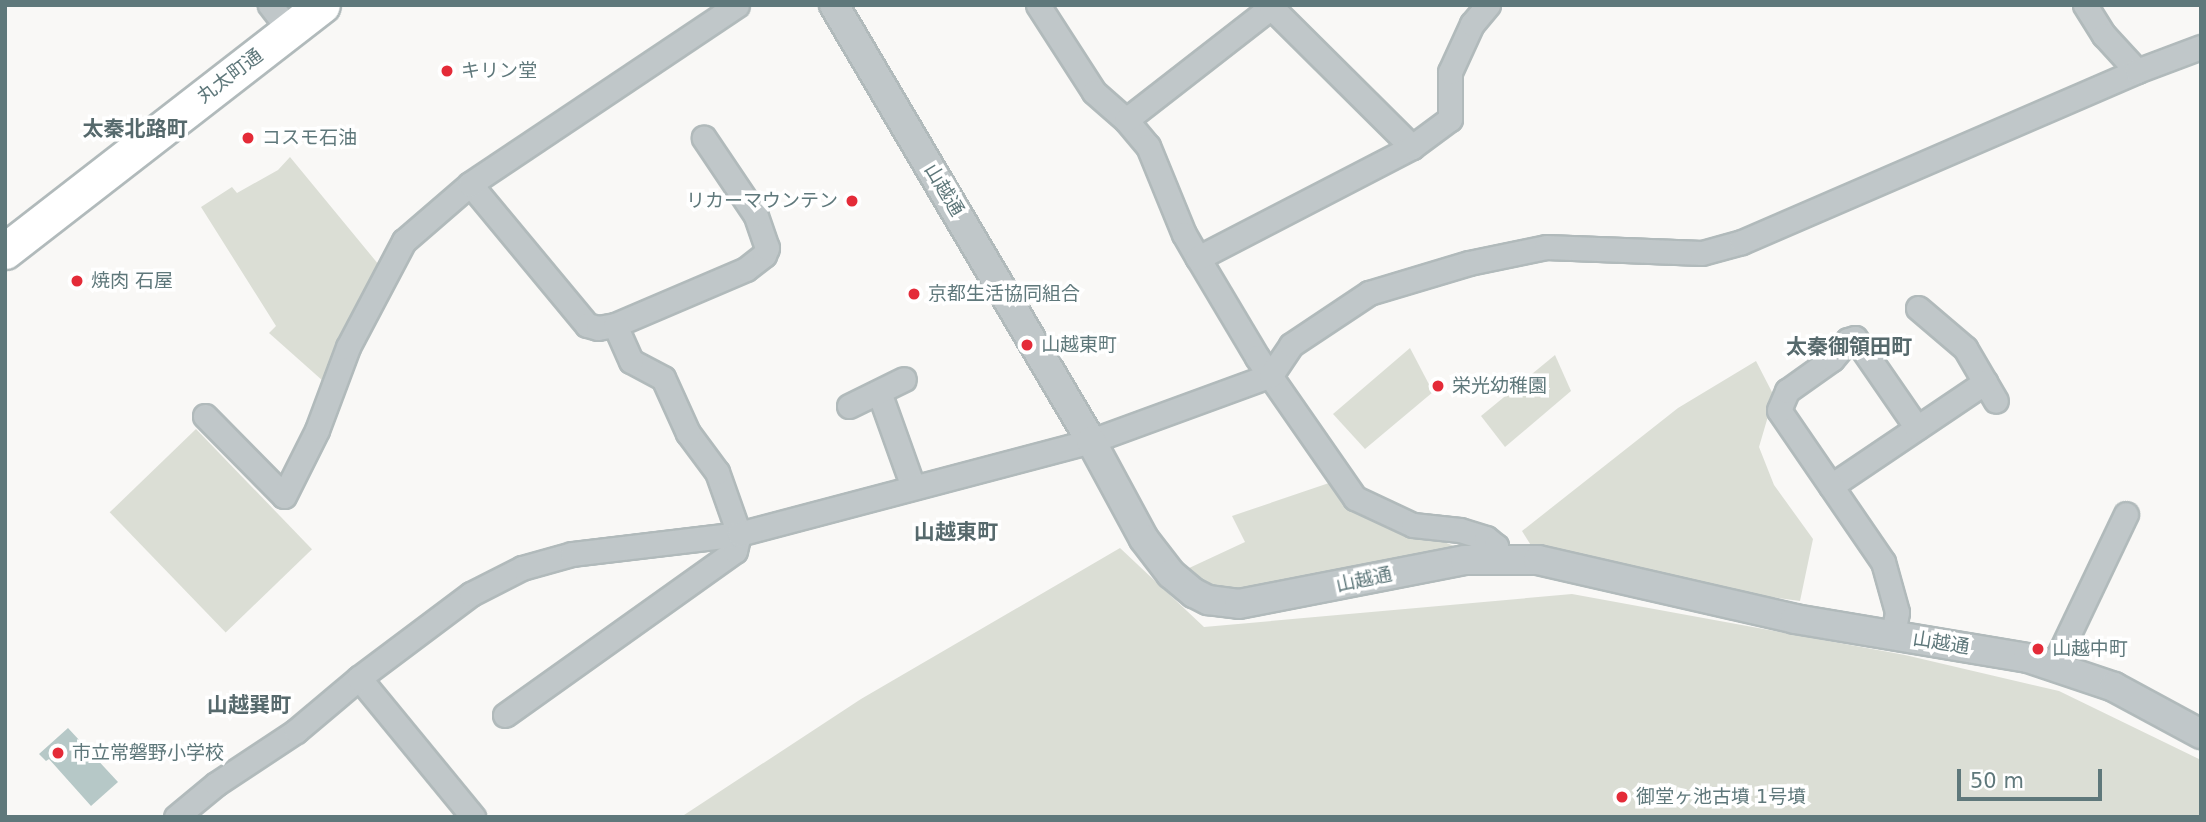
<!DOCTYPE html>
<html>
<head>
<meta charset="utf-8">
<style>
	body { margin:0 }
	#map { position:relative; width:2206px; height:822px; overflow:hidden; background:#f9f8f6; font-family:"DejaVu Sans","Noto Sans JP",sans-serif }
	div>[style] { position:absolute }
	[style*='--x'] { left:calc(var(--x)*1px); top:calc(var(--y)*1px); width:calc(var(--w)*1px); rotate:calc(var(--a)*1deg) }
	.green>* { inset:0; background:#dbded5; transform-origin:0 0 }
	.water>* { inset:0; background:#b6c8c7 }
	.roads { filter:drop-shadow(2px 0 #b1babb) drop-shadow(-2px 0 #b1babb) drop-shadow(0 2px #b1babb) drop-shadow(0 -2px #b1babb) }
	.minor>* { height:23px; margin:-11.5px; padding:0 11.5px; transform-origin:11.5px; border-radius:11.5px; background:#c0c7c9 }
	.tertiary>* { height:28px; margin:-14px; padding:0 14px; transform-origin:14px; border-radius:14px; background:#c0c7c9 }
	.primary>* { height:35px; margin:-17.5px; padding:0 17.5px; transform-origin:17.5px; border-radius:17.5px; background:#fff }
	.dots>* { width:19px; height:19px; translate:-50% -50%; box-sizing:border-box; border:4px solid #fff; border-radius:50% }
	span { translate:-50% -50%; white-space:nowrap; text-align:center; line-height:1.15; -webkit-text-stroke:7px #fff; paint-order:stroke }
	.poi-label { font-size:19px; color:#5f787b }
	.left { translate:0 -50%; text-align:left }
	.right { translate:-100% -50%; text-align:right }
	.street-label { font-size:19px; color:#5f787b }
	.neighbourhood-label { font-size:21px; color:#56696c; font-weight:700 }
	.frame { position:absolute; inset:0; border:7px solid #5f787b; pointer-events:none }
	.scale { position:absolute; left:1957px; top:769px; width:145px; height:32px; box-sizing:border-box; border:4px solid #5f787b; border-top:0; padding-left:9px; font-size:21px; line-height:24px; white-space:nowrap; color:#5f787b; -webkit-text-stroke:5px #fff; paint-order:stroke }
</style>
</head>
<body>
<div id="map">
	<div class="green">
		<div style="clip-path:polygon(290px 157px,379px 265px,323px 381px,269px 333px,276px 326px,201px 207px,232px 187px,237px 193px,278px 170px)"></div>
		<div style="clip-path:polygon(1410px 348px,1433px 392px,1365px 449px,1333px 414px)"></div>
		<div style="clip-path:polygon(1555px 355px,1571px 391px,1505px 447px,1481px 416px)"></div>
		<div style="clip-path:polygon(1756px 361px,1774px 396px,1759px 447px,1774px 485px,1813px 539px,1800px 601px,1742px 593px,1650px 570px,1532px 547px,1522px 531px,1678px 408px)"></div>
		<div style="left:196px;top:429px;width:167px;height:120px;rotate:46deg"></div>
		<div style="clip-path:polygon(1329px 483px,1348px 505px,1457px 547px,1240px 590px,1215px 592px,1187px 569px,1245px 542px,1232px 516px)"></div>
		<div style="clip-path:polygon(1120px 548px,1204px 627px,1572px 594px,1905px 655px,2059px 691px,2201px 760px,2201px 817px,681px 817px,861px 699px)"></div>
	</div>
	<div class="water">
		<div style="clip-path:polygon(68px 728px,118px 782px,91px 806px,49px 759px,46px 761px,39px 754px)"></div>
	</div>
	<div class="roads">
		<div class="minor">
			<div style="--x:270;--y:5;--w:33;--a:52"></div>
			<div style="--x:1038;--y:5;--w:103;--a:57.2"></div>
			<div style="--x:1094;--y:92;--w:43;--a:41.2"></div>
			<div style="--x:1126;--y:120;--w:34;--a:50"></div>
			<div style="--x:1148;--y:146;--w:95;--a:67.8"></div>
			<div style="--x:1184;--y:234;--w:28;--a:60"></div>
			<div style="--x:1198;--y:258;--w:115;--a:59.2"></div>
			<div style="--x:1257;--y:357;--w:172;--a:55.2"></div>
			<div style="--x:1355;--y:498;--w:64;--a:25"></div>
			<div style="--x:1413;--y:525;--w:47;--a:6.1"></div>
			<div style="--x:1460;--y:530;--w:27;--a:17"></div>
			<div style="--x:1486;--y:538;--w:13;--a:39"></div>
			<div style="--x:1496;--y:546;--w:13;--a:90"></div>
			<div style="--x:2085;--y:5;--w:36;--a:58"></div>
			<div style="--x:2104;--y:35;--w:49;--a:47.5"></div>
			<div style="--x:1126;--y:120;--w:184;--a:-37.9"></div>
			<div style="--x:1271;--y:7;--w:199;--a:44.8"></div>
			<div style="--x:470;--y:184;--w:183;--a:50.3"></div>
			<div style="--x:587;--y:325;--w:11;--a:15"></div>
			<div style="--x:598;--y:328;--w:17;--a:-10"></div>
			<div style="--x:615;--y:325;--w:142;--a:-23.1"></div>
			<div style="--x:746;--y:269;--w:23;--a:-38"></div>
			<div style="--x:764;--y:255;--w:8;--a:-67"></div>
			<div style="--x:767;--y:248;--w:36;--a:-109"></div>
			<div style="--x:755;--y:214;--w:92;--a:-123.9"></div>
			<div style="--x:1198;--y:258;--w:241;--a:-27.4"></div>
			<div style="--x:1412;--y:147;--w:47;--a:-36.4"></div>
			<div style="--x:1450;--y:119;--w:47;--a:-90"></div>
			<div style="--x:1450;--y:72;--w:53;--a:-65.4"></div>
			<div style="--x:1472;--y:24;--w:25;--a:-50"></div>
			<div style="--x:1918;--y:308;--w:62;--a:40.4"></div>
			<div style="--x:1965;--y:348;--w:61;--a:59.7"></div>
			<div style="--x:879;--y:392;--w:101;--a:70.3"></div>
			<div style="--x:849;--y:406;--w:61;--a:-26.1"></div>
			<div style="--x:205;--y:416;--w:112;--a:45.4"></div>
			<div style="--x:284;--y:496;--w:74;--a:-63.4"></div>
			<div style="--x:317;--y:430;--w:89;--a:-69.5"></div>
			<div style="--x:348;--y:347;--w:120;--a:-62.2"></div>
			<div style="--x:404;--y:241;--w:87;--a:-40.8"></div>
			<div style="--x:470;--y:184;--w:321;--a:-33.8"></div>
			<div style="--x:1831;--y:486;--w:186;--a:-34"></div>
			<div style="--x:1893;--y:635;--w:23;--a:-80"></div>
			<div style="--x:1897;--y:612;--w:52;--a:-105.6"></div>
			<div style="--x:1883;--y:562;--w:184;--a:-124.4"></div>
			<div style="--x:1779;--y:410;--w:21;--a:-67"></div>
			<div style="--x:1787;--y:391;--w:55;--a:-35.4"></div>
			<div style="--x:1832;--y:359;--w:25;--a:-50"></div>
			<div style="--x:1848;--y:340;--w:7;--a:-16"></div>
			<div style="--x:1855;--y:338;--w:109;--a:55.4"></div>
			<div style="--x:2054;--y:665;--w:167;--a:-64.5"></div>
			<div style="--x:359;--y:678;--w:180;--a:50.6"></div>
			<div style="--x:505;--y:715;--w:282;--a:-35.5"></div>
			<div style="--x:735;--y:551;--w:17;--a:-77"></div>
			<div style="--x:739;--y:534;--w:66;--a:-109.5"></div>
			<div style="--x:717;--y:472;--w:49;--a:-126.6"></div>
			<div style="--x:688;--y:433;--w:60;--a:-114.4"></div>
			<div style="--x:663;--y:378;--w:36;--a:-152"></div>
			<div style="--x:631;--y:361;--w:39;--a:-114"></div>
			<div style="--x:176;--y:817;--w:52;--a:-39.5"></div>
			<div style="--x:216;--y:784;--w:96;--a:-33.5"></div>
			<div style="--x:296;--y:731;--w:82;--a:-40.1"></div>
			<div style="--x:359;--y:678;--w:140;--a:-36.9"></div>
			<div style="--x:471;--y:594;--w:57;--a:-27"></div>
			<div style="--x:522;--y:568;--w:52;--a:-15.6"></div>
			<div style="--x:572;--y:554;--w:168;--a:-6.8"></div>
			<div style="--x:739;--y:534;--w:364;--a:-14.8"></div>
			<div style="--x:1091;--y:441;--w:192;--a:-20.1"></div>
			<div style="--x:1271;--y:375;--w:36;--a:-56"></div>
			<div style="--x:1291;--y:345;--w:94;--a:-33.7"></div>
			<div style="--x:1369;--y:293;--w:104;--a:-16.7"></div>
			<div style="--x:1469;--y:263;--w:79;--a:-11.7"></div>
			<div style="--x:1546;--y:247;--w:156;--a:2.2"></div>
			<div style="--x:1702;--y:253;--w:41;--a:-15.4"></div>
			<div style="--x:1742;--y:242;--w:430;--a:-23.4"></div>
			<div style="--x:2137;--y:71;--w:68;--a:-20.6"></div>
		</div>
		<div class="tertiary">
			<div style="--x:834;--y:5;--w:506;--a:59.48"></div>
			<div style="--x:1091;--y:441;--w:111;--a:61.6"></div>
			<div style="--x:1144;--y:539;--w:44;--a:52.4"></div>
			<div style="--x:1171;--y:574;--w:30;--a:40"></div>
			<div style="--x:1194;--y:593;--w:16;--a:27"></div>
			<div style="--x:1208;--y:600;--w:31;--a:7"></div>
			<div style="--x:1239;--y:604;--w:230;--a:-11"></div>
			<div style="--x:1465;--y:560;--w:73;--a:0"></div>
			<div style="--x:1538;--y:560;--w:264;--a:12.9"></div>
			<div style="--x:1795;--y:619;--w:236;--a:9.5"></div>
			<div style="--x:2028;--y:658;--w:91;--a:18.6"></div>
			<div style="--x:2114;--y:687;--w:99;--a:28.4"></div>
		</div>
		<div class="primary">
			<div style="--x:5;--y:251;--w:401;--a:-37.8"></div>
		</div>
	</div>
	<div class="dots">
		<div style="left:447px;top:71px;background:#e42b38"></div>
		<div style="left:248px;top:138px;background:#e42b38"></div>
		<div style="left:852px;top:201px;background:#e42b38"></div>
		<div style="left:77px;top:281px;background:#e42b38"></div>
		<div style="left:914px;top:294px;background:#e42b38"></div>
		<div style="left:1027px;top:345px;background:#e42b38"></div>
		<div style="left:1438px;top:386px;background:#e42b38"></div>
		<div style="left:2038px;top:649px;background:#e42b38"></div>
		<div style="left:58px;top:753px;background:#e42b38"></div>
		<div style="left:1622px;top:797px;background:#e42b38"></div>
	</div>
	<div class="poi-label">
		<span class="left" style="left:461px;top:71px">キリン堂</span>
		<span class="left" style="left:262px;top:138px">コスモ石油</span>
		<span class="right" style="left:838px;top:201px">リカーマウンテン</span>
		<span class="left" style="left:91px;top:281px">焼肉 石屋</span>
		<span class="left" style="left:928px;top:294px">京都生活協同組合</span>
		<span class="left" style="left:1041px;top:345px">山越東町</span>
		<span class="left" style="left:1452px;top:386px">栄光幼稚園</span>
		<span class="left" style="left:2052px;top:649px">山越中町</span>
		<span class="left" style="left:72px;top:753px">市立常磐野小学校</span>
		<span class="left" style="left:1636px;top:797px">御堂ヶ池古墳 1号墳</span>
	</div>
	<div class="street-label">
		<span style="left:230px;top:76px;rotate:-37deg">丸太町通</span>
		<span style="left:944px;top:190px;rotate:59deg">山越通</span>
		<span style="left:1364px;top:580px;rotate:-12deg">山越通</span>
		<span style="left:1941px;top:643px;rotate:9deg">山越通</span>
	</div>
	<div class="neighbourhood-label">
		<span style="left:135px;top:129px">太秦北路町</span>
		<span style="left:1849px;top:347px">太秦御領田町</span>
		<span style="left:956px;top:532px">山越東町</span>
		<span style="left:249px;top:705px">山越巽町</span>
	</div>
	<div class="frame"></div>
	<div class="scale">50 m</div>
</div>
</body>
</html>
